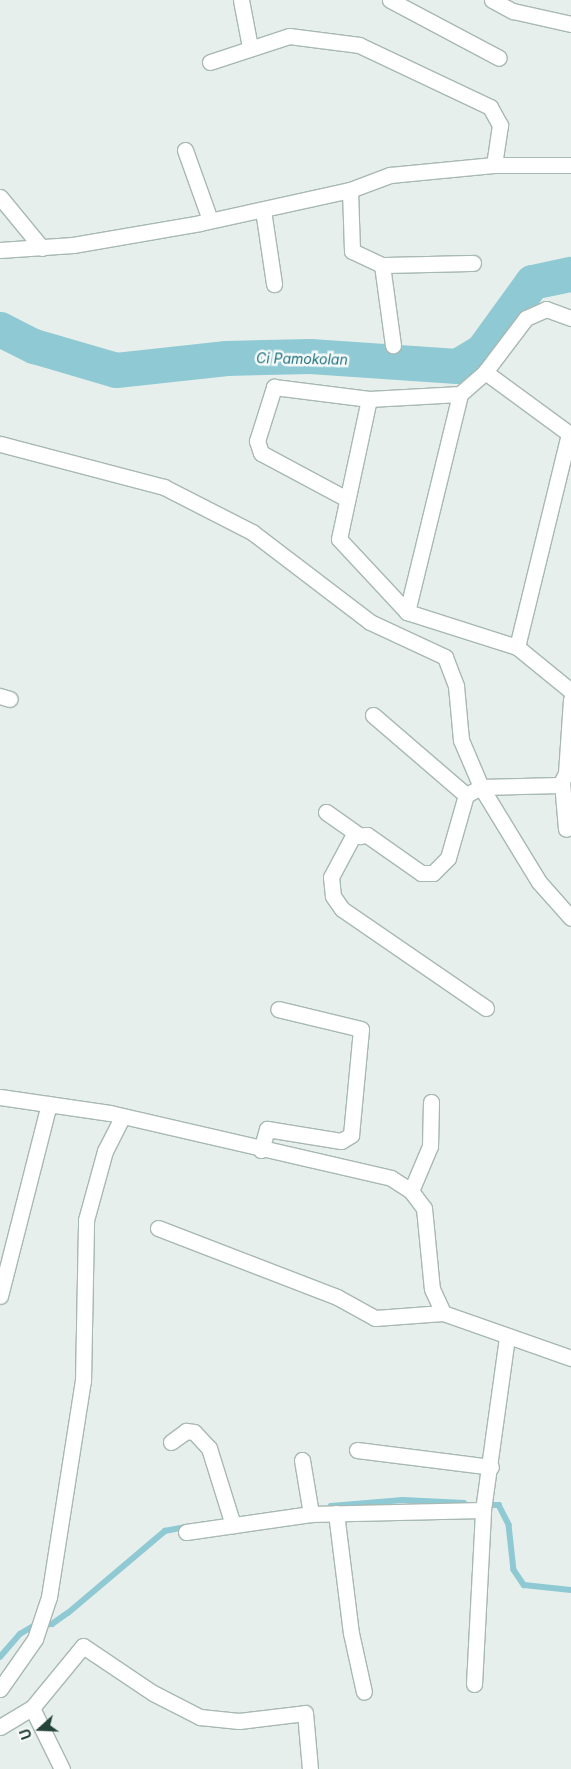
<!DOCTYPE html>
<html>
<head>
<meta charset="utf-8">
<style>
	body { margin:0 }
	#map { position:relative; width:571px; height:1769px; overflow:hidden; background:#e6efeb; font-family:Inter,sans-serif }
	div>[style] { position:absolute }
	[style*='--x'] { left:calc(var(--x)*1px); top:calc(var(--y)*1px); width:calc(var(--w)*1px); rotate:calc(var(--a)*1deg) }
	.stream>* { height:5.5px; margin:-2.75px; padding:0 2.75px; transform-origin:2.75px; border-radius:2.75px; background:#8ec9d4 }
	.river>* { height:35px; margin:-17.5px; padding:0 17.5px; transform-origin:17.5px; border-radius:17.5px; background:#8ec9d4 }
	.roads { filter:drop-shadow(1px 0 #a8b8b2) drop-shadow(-1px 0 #a8b8b2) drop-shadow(0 1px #a8b8b2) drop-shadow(0 -1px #a8b8b2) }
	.minor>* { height:15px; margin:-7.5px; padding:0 7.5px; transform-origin:7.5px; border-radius:7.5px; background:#fff }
	.tertiary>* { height:15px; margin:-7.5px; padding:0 7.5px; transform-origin:7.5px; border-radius:7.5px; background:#fff }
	span { translate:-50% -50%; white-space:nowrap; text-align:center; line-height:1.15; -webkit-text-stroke:5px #f7fbf9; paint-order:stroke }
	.water-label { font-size:14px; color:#1c6f80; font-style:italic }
	.north { position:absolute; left:15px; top:1704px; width:50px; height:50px; -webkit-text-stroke:4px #f7fbf9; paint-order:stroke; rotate:250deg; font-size:14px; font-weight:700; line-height:20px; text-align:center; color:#24423a }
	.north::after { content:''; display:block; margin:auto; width:18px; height:22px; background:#24423a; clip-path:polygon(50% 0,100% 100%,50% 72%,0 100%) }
</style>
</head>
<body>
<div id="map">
	<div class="stream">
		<div style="--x:486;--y:1505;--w:13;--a:0"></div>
		<div style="--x:499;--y:1505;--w:22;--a:63"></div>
		<div style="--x:509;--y:1525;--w:45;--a:83.7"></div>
		<div style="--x:514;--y:1570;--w:18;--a:56"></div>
		<div style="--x:524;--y:1585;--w:47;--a:6.1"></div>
		<div style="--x:331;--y:1506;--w:72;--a:-4.8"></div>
		<div style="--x:403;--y:1500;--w:61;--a:2.8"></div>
		<div style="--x:0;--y:1657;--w:30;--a:-49"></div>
		<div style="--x:20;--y:1634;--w:17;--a:-31"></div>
		<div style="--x:35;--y:1625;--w:17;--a:-3"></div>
		<div style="--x:52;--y:1624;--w:19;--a:-35"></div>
		<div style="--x:68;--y:1613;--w:127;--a:-40.2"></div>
		<div style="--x:165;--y:1531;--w:21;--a:-11"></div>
	</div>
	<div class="river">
		<div style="--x:0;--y:329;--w:38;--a:27"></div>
		<div style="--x:34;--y:346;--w:85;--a:16.3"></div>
		<div style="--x:116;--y:370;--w:111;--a:-6.2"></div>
		<div style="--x:226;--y:358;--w:84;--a:-1.4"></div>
		<div style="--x:310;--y:356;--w:147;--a:3.9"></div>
		<div style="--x:457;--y:366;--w:29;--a:-31"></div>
		<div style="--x:482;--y:351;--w:85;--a:-54.1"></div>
		<div style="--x:532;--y:282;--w:40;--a:-12"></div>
	</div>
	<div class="roads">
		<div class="minor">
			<div style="--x:241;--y:0;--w:48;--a:79.2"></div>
			<div style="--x:390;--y:0;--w:123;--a:28"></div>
			<div style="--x:492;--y:0;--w:24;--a:28"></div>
			<div style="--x:513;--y:11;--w:59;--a:12.6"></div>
			<div style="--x:210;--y:62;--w:83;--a:-18.2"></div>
			<div style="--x:289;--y:36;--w:71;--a:7.3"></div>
			<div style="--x:359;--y:45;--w:145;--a:25.3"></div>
			<div style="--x:490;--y:107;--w:21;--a:61"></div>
			<div style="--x:500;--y:125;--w:40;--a:98.5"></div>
			<div style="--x:185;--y:150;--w:74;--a:70.3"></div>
			<div style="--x:350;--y:190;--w:61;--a:88.1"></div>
			<div style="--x:352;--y:251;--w:33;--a:25"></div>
			<div style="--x:382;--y:265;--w:81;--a:82.2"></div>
			<div style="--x:0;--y:197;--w:66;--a:50.5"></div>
			<div style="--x:263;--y:210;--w:75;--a:81.5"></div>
			<div style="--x:0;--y:250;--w:73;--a:-3.9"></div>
			<div style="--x:73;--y:245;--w:129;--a:-9.8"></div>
			<div style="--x:200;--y:223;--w:154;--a:-12.4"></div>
			<div style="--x:350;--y:190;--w:43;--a:-20.6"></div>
			<div style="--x:390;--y:175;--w:104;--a:-5.5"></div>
			<div style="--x:494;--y:165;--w:77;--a:0"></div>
			<div style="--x:382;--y:265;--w:91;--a:-1.3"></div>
			<div style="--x:485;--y:372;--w:107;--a:36.2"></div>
			<div style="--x:369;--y:399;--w:143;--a:102.1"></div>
			<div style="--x:339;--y:539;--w:100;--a:47"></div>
			<div style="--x:407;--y:612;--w:115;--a:17.7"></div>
			<div style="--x:517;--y:647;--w:70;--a:39.2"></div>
			<div style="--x:0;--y:444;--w:170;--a:14.7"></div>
			<div style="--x:164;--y:487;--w:99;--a:27.1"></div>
			<div style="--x:252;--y:532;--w:148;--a:37.3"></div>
			<div style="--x:370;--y:622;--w:83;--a:25"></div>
			<div style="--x:445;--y:657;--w:31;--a:69"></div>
			<div style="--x:456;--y:686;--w:54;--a:84.7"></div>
			<div style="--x:461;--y:740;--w:51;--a:66.9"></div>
			<div style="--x:481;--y:787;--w:111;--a:58.6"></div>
			<div style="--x:539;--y:882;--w:48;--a:48.4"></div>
			<div style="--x:345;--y:498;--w:95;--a:-151.8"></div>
			<div style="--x:261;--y:453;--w:13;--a:-108"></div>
			<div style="--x:257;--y:441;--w:57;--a:-72.5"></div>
			<div style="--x:274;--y:387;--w:96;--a:7.2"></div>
			<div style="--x:369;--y:399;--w:91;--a:-3.1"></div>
			<div style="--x:460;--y:394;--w:33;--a:-41"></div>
			<div style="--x:485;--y:372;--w:68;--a:-52.8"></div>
			<div style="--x:526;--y:318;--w:22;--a:-24"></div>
			<div style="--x:546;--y:309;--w:27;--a:20"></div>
			<div style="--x:407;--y:612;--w:224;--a:-76.3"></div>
			<div style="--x:517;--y:647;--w:219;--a:-76.3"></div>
			<div style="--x:0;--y:696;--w:10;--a:17"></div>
			<div style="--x:373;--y:715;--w:123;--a:40.7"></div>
			<div style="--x:562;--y:782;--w:47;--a:85.1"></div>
			<div style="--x:326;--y:812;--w:42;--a:35.2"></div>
			<div style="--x:486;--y:1008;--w:175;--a:-145.5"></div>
			<div style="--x:342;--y:909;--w:16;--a:-125"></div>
			<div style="--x:333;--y:896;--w:19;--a:-96"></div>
			<div style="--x:331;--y:877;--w:47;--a:-61.8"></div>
			<div style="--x:353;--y:836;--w:14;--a:-4"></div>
			<div style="--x:367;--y:835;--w:66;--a:35.1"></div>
			<div style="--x:421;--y:873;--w:12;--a:0"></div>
			<div style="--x:433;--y:873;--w:21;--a:-45"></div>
			<div style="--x:448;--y:858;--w:66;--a:-74.1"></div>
			<div style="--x:466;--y:795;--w:17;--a:-28"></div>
			<div style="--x:481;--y:787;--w:79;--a:-1.5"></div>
			<div style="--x:560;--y:785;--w:13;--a:-63"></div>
			<div style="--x:566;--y:773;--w:74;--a:-86.1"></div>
			<div style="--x:261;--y:1150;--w:22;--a:-74"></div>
			<div style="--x:267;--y:1129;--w:75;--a:9.2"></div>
			<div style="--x:341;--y:1141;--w:12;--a:-31"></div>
			<div style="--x:351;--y:1135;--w:106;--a:-84.6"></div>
			<div style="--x:361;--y:1029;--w:85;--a:-166.5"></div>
			<div style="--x:411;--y:1191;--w:49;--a:-67.1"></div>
			<div style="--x:430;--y:1146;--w:44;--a:-88.7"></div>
			<div style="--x:158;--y:1228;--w:192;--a:21.1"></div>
			<div style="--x:337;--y:1297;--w:43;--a:28.9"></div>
			<div style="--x:375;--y:1318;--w:68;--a:-4.2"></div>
			<div style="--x:0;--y:1296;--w:198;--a:-75.7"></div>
			<div style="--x:171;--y:1442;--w:19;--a:-36"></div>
			<div style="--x:186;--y:1431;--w:8;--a:7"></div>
			<div style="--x:194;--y:1432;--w:22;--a:47"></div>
			<div style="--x:209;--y:1448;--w:81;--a:72.7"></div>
			<div style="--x:357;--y:1450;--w:135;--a:7.2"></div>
			<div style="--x:302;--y:1460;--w:55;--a:80.5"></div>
			<div style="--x:336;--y:1513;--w:121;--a:82.9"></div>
			<div style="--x:351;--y:1633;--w:60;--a:77.6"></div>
			<div style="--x:186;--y:1532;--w:126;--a:-8.2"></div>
			<div style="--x:311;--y:1514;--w:172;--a:-1.3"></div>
			<div style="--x:483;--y:1510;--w:176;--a:-82.1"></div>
			<div style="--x:474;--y:1684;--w:174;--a:-87"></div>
			<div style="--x:0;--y:1689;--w:61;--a:-55"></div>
			<div style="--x:35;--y:1639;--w:44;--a:-71.6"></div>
			<div style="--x:49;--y:1597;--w:219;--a:-81.1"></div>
			<div style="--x:83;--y:1381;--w:161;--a:-88.9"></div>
			<div style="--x:86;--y:1220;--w:72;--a:-74.6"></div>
			<div style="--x:105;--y:1151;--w:38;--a:-63"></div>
			<div style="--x:32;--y:1708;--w:68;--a:63.8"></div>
			<div style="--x:0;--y:1727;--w:37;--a:-31"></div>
			<div style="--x:32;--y:1708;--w:80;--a:-50.6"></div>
			<div style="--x:83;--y:1646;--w:84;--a:33.9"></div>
			<div style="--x:153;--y:1693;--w:53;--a:27.1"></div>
			<div style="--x:200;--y:1717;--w:39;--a:6"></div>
			<div style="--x:239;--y:1721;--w:66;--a:-6.9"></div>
			<div style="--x:305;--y:1713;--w:56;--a:84.9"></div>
		</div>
		<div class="tertiary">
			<div style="--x:0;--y:1097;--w:111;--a:8.3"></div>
			<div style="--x:110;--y:1113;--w:288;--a:13"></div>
			<div style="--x:391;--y:1178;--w:24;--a:33"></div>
			<div style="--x:411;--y:1191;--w:21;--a:53"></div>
			<div style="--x:424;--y:1208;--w:81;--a:84.4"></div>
			<div style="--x:432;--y:1289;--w:26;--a:65"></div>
			<div style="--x:443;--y:1313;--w:136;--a:19.4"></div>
		</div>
	</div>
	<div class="water-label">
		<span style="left:302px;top:359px;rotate:1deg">Ci Pamokolan</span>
	</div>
	<div class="north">U</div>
</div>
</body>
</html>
